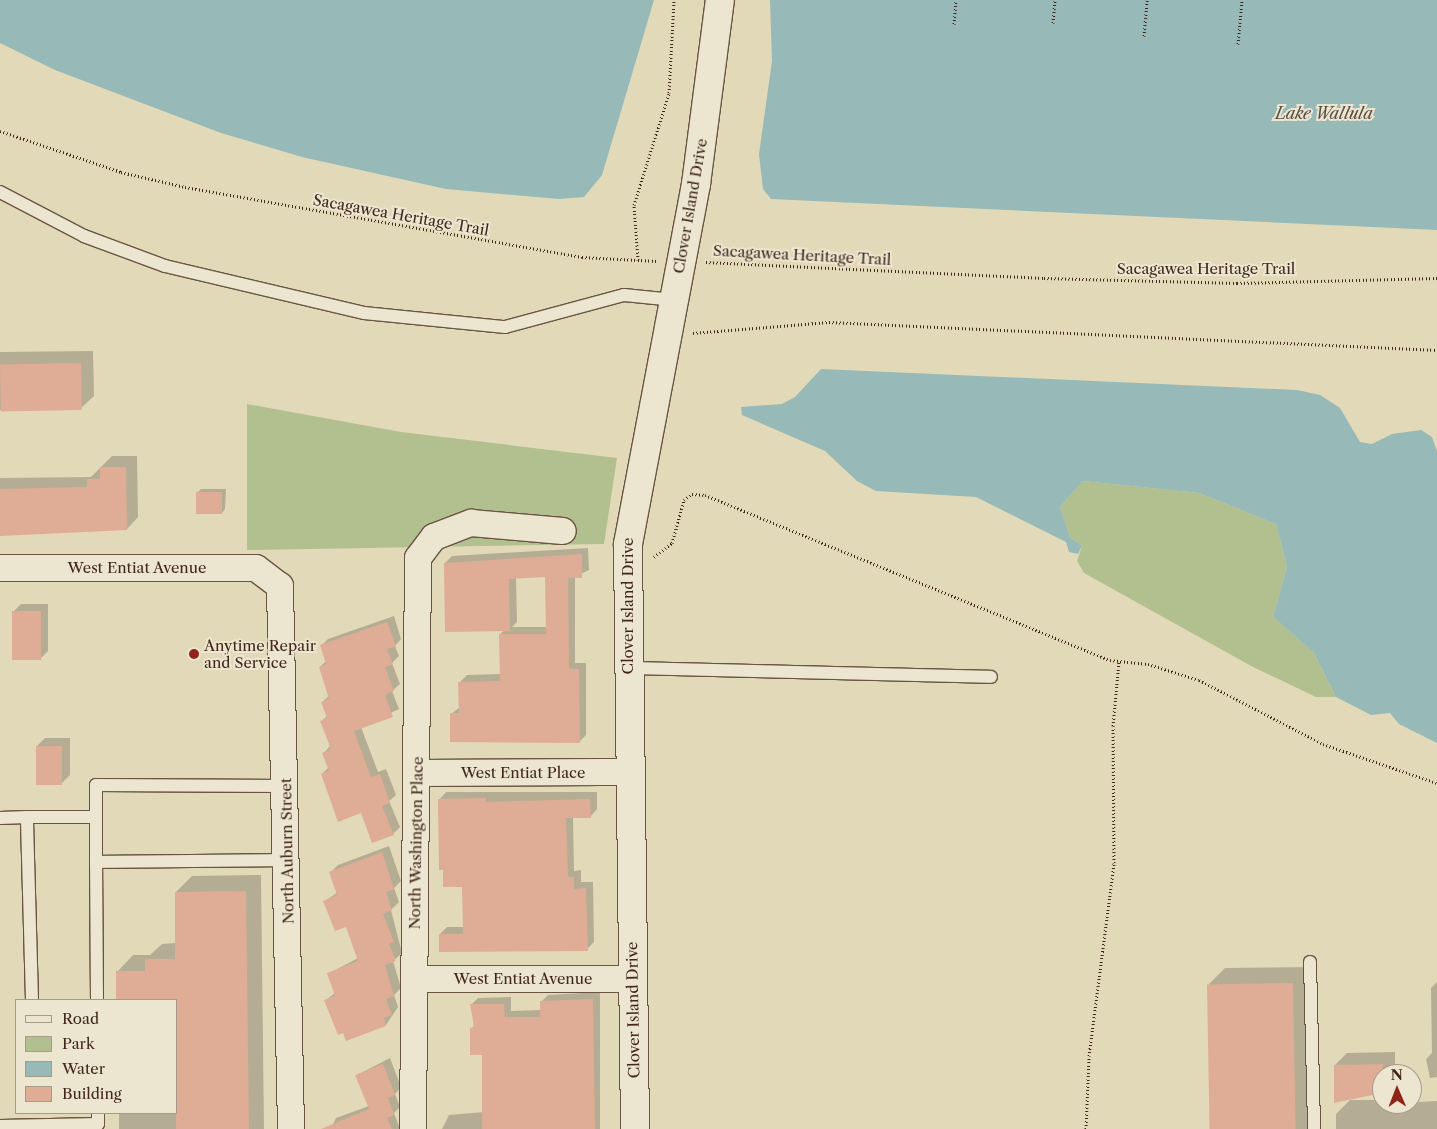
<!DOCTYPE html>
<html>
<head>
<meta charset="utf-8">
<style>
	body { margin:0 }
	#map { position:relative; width:1437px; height:1129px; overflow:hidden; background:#e2d9b8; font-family:"Libre Caslon Text",serif }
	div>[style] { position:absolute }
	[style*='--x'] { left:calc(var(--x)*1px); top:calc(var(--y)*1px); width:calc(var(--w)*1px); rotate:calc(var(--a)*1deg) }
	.green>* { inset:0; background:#b2bf8f }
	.water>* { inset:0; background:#97b9b7 }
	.shadow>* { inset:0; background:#0003 }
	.building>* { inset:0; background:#dfac96; transform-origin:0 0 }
	.path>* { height:3px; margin-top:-1.5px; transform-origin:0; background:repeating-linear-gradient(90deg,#42271b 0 1px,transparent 0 3.5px) }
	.roads { filter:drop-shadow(1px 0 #6a5442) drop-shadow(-1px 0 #6a5442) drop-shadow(0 1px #6a5442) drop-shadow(0 -1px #6a5442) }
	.lane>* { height:12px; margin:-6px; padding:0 6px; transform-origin:6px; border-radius:6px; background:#ece6d1 }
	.street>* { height:26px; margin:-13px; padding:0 13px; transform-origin:13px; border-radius:13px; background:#ece6d1 }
	.secondary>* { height:28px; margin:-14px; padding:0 14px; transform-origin:14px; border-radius:14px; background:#ece6d1 }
	.dots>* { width:14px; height:14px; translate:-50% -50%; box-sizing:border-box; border:2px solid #ece6d1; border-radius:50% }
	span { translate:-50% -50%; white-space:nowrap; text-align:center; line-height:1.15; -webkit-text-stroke:4px #ece6d1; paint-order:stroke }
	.street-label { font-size:15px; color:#42271b }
	.poi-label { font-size:15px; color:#42271b }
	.left { translate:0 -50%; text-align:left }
	.water-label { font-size:16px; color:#574c42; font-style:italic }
	.legend { position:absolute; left:15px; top:999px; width:162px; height:115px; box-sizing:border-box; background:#ece6d1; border:1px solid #a89a88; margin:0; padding:6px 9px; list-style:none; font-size:15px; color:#42271b }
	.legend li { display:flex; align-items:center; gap:10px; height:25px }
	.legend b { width:25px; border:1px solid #a89a88 }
	.north { position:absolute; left:1372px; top:1064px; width:50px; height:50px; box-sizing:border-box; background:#ece6d1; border:1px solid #a89a88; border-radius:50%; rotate:359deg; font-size:14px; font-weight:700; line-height:20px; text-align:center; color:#42271b }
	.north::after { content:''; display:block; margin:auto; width:18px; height:22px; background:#8f2418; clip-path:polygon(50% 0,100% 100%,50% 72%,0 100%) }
</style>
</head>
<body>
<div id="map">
	<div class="green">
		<div style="clip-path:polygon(247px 404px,401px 432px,617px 458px,604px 544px,247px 550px)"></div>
		<div style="clip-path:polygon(1083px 481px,1199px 493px,1276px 524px,1287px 566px,1273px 617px,1314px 653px,1336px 697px,1316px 697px,1253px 667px,1084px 573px,1077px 561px,1082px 546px,1070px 537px,1060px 507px)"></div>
	</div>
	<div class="water">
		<div style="clip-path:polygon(0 0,654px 0,602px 175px,584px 197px,559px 199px,446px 189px,302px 157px,221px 133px,55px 70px,0 43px)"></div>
		<div style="clip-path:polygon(770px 0,1437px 0,1437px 230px,771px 199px,763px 189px,759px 154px,772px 61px)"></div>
		<div style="clip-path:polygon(821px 369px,1297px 390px,1320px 395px,1340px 408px,1360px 442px,1372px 444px,1392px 434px,1421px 430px,1432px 437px,1437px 451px,1437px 743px,1399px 724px,1390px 713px,1371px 715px,1336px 697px,1314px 653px,1273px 617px,1287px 566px,1276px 524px,1199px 493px,1083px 481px,1060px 507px,1070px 537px,1082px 546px,1078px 554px,1069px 552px,1066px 542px,976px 497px,876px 491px,857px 481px,825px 451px,742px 415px,741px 407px,782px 404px,795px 397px)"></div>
	</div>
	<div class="shadow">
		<div style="clip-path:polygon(93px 351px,94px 396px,81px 408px,0 410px,0 352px)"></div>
		<div style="clip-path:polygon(112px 456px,137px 456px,138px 517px,127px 529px,0 533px,0 478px,91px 477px)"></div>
		<div style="clip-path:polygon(201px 489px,226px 489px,225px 509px,222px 513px,197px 493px)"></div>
		<div style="clip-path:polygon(evenodd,588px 548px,589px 570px,575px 577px,575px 663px,586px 663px,586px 735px,579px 742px,451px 714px,460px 707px,460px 682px,467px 675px,501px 674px,500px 634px,505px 630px,445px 563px,452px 556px,588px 548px,546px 576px,547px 627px,512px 627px,517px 622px,516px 578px,546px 576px)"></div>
		<div style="clip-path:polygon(21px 604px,48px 604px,48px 651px,40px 659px,13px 612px)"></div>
		<div style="clip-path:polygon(394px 616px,401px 639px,395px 646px,399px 656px,392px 663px,400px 684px,392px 691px,399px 709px,361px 727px,378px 772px,386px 769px,396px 795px,389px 801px,400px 827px,393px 834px,322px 774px,329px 767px,324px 753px,330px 746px,322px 721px,327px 716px,322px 702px,329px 696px,320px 667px,326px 661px,321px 646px,328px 639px)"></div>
		<div style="clip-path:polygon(45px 738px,70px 738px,70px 775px,62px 783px,37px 746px)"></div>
		<div style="clip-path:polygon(446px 792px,597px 792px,597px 809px,590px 817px,573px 817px,574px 871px,581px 870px,581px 882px,593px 882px,594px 942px,587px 949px,440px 934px,447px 927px,464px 927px,463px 886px,439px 800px)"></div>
		<div style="clip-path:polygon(389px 846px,401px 881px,394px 888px,399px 902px,391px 910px,402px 953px,393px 961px,401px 988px,394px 995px,398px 1007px,386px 1025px,326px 1000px,335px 993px,328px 974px,358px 958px,347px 925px,325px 901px,338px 892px,331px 872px,338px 865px)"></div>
		<div style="clip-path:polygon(261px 875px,264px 1129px,119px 1129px,119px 1113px,176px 1113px,176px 1000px,117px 1000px,117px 972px,133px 955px,150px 955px,162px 944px,176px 943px,176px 892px,192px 876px)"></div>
		<div style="clip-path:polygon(1309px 967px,1311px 1129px,1211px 1129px,1209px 984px,1225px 968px)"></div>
		<div style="clip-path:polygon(1437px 982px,1437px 1077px,1430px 1078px,1426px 1059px,1432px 1053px,1431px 988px)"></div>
		<div style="clip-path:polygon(600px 992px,600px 1129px,442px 1129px,449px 1115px,484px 1112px,483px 1054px,471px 1029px,475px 1025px,471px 1005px,478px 998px,511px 997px,511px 1011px,541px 1010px,541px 1002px,548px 995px)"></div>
		<div style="clip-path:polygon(1395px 1052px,1395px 1074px,1335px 1065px,1347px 1053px)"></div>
		<div style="clip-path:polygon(390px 1058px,401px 1087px,395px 1094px,400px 1107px,394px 1113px,400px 1129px,331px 1129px,336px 1118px,369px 1106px,357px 1075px)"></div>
		<div style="clip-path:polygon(1350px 1100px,1382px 1100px,1382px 1104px,1437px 1101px,1437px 1129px,1336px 1129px,1336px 1114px)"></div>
	</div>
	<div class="building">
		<div style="left:81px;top:363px;width:47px;height:81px;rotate:89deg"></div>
		<div style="clip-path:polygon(100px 467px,126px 467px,127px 530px,0 536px,0 489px,87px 487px,87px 479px,100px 479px)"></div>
		<div style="left:196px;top:492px;width:26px;height:22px"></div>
		<div style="clip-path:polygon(582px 554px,582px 578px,568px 578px,569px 669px,579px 669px,580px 743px,450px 742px,450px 713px,459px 713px,458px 682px,500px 681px,499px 634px,546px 634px,545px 577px,509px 579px,510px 631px,445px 632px,444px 563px)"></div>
		<div style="left:41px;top:611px;width:49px;height:29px;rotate:90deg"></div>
		<div style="clip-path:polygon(387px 622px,396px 646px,387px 649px,393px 664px,385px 667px,394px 691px,385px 695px,393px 717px,354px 731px,371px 777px,380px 774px,390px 803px,382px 806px,394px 835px,372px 843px,361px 813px,338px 822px,321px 774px,329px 771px,322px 753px,331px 749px,320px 721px,327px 718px,321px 702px,329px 699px,319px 667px,326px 664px,320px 645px)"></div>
		<div style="left:36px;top:746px;width:26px;height:39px"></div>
		<div style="clip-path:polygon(486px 798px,486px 802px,590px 799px,591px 818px,566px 818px,568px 877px,574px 877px,574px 889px,586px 888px,588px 951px,439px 952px,439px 934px,463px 934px,462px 887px,443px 887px,443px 870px,439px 870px,438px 799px)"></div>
		<div style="clip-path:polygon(382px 852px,394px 889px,386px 892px,392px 910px,383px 914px,394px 942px,389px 944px,396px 961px,385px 965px,394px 996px,386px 999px,392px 1015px,384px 1018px,386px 1026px,346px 1041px,343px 1033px,338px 1035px,324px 1000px,335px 996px,327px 973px,358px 961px,346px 927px,335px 931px,323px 901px,337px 895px,329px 872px)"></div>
		<div style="clip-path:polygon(246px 891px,249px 1129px,176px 1129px,176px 1000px,116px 1000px,116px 971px,145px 971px,145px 959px,175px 959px,175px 892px)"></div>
		<div style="left:1293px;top:983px;width:146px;height:86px;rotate:89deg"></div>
		<div style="clip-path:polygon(593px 999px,595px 1129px,482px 1129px,482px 1055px,470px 1055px,470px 1028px,474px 1027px,470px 1004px,504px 1004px,505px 1017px,540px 1017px,540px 1001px)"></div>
		<div style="clip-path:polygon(383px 1064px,395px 1095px,388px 1098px,394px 1115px,387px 1118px,392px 1129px,321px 1129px,369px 1109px,355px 1075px)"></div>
		<div style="clip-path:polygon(1383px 1064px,1382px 1093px,1334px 1103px,1334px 1065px)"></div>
	</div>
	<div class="path">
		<div style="--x:1053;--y:23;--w:23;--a:-85"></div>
		<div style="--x:954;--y:24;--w:24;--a:-85"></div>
		<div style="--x:1144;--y:36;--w:36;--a:-85"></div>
		<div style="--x:1238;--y:44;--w:44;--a:-84.8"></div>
		<div style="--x:0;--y:131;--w:128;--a:18.7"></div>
		<div style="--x:121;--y:172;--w:66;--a:13.2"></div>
		<div style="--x:185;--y:187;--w:403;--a:10"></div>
		<div style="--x:582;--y:257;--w:75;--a:3.1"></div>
		<div style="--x:638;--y:260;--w:55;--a:-94.2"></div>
		<div style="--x:634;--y:205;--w:117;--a:-72.6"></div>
		<div style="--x:669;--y:93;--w:93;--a:-86.9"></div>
		<div style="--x:706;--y:262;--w:338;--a:2.7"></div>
		<div style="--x:1044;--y:278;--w:193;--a:1.5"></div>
		<div style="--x:1237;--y:283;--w:200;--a:-1.4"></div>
		<div style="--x:693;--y:333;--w:136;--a:-4.6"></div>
		<div style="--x:829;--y:322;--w:609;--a:2.64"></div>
		<div style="--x:654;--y:557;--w:23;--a:-38"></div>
		<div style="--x:672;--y:543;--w:45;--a:-74.4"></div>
		<div style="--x:684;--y:500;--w:10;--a:-37"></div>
		<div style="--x:692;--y:494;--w:13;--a:4"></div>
		<div style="--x:705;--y:495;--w:437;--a:22.2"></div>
		<div style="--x:1110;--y:660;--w:38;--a:6"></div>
		<div style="--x:1148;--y:664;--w:53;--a:17.4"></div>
		<div style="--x:1199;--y:680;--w:140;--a:27.3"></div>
		<div style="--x:1323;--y:744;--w:120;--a:18.9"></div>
		<div style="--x:1086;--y:1129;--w:73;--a:-87.6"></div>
		<div style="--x:1089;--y:1056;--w:195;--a:-82.6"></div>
		<div style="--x:1114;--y:863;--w:137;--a:-90.4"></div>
		<div style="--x:1113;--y:726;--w:65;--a:-84.7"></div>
	</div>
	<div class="roads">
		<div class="lane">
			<div style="--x:0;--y:192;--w:95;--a:27.6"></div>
			<div style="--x:84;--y:236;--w:86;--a:20.3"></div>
			<div style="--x:165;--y:266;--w:204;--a:13.3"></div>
			<div style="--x:364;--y:313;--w:142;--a:5.7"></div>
			<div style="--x:505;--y:327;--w:123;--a:-15.1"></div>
			<div style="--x:624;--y:295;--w:49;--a:5.8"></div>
			<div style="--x:628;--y:668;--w:363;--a:1.4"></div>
			<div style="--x:0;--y:818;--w:27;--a:-2"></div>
			<div style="--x:96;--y:862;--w:77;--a:-90"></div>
			<div style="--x:96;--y:785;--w:190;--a:0.3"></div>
			<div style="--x:1310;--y:962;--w:167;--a:88.6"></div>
			<div style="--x:32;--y:1000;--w:183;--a:-91.6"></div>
			<div style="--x:27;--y:817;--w:69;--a:0"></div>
			<div style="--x:97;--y:1000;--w:138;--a:-90.4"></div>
			<div style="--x:96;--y:862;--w:191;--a:-0.6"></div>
			<div style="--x:0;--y:1126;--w:98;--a:-1.2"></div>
			<div style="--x:98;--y:1124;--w:11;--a:-90"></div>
		</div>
		<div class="street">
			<div style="--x:0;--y:568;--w:256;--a:0"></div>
			<div style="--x:256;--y:568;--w:30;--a:37"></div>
			<div style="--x:280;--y:586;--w:543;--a:88.84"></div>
			<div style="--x:417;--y:773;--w:211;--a:-0.3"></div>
			<div style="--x:414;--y:979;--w:218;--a:0"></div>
			<div style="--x:413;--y:1129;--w:571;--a:-89.5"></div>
			<div style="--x:418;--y:558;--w:26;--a:-53"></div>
			<div style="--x:434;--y:537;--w:40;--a:-21"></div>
			<div style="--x:471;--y:523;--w:92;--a:5"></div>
		</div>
		<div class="secondary">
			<div style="--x:635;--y:1129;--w:585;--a:-90.69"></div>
			<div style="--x:628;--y:544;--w:366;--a:-79.3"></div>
			<div style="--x:696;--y:184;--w:186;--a:-82.6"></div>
		</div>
	</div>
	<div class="dots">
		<div style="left:194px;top:654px;background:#8f2418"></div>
	</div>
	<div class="street-label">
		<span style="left:690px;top:206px;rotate:-80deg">Clover Island Drive</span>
		<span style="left:401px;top:215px;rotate:10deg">Sacagawea Heritage Trail</span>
		<span style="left:802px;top:255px;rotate:3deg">Sacagawea Heritage Trail</span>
		<span style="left:1206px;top:269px">Sacagawea Heritage Trail</span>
		<span style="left:137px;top:568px">West Entiat Avenue</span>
		<span style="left:628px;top:606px;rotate:-90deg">Clover Island Drive</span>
		<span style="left:523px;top:773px">West Entiat Place</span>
		<span style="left:416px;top:843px;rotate:-89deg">North Washington Place</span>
		<span style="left:287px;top:851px;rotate:-91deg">North Auburn Street</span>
		<span style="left:523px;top:979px">West Entiat Avenue</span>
		<span style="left:633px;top:1010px;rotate:-91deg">Clover Island Drive</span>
	</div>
	<div class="poi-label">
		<span class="left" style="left:204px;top:654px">Anytime Repair<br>and Service</span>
	</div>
	<div class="water-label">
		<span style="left:1324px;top:113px">Lake Wallula</span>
	</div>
	<ul class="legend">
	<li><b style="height:6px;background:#ece6d1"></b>Road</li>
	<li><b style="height:14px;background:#b2bf8f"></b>Park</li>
	<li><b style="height:14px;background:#97b9b7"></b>Water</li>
	<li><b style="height:14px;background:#dfac96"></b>Building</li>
	</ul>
	<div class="north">N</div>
</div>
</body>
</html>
